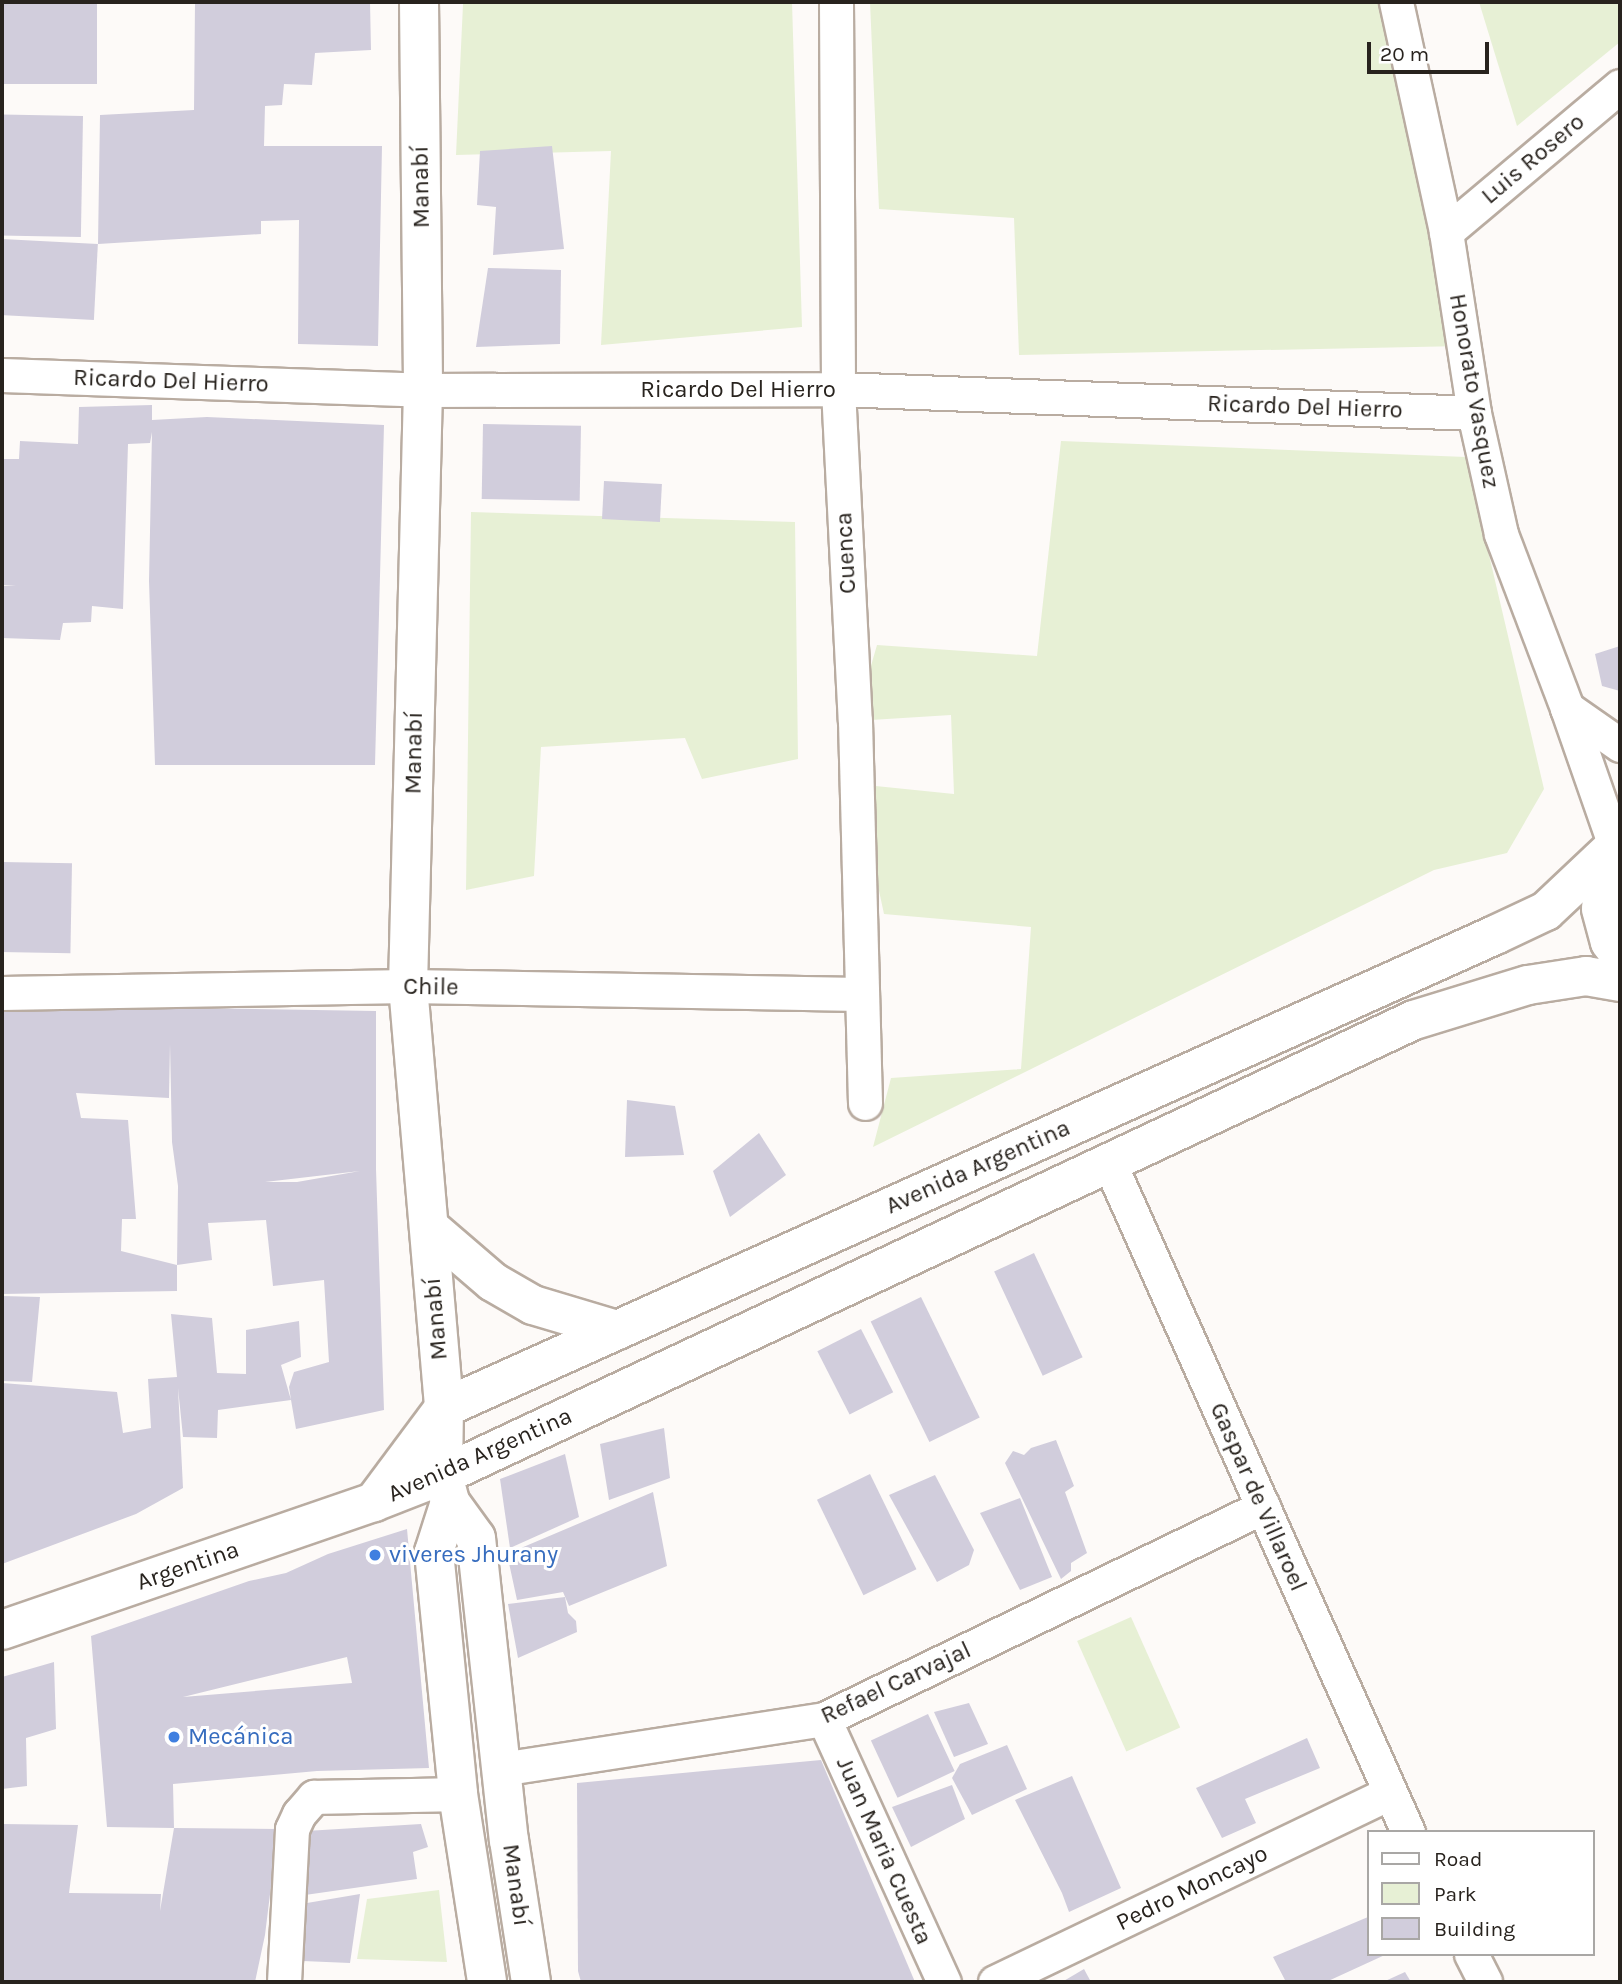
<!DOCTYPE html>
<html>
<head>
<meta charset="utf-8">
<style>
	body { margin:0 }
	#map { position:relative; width:1622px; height:1984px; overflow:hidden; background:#fdfaf8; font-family:Karla,sans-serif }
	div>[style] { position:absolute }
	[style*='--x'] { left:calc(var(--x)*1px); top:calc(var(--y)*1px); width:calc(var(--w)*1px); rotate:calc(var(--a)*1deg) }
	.green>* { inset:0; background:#e7f0d5; transform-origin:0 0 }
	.building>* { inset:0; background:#d1cddc; transform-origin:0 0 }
	.roads { filter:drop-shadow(2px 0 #b9aca1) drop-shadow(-2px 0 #b9aca1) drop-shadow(0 2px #b9aca1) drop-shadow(0 -2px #b9aca1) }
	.minor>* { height:33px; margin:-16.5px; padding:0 16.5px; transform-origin:16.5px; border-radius:16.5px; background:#fff }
	.tertiary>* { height:38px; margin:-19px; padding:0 19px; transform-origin:19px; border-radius:19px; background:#fff }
	.secondary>* { height:38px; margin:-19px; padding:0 19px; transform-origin:19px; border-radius:19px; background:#fff }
	.dots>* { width:19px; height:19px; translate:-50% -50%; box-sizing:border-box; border:4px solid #fff; border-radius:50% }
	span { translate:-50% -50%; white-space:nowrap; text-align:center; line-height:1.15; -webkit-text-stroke:6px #fff; paint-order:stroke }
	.street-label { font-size:24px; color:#28231e }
	.shop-label { font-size:24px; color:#366cbe }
	.left { translate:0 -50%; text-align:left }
	.frame { position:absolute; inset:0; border:4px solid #28231e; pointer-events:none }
	.legend { position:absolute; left:1367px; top:1830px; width:228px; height:126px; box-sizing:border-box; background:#fff; border:2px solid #a9a7a5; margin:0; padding:9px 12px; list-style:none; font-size:21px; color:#28231e }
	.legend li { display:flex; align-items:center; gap:14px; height:35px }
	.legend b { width:35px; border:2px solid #a9a7a5 }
	.scale { position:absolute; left:1367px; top:42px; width:122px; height:32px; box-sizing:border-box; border:4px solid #28231e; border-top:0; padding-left:9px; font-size:21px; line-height:24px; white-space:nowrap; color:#28231e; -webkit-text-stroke:5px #fff; paint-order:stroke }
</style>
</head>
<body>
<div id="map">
	<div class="green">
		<div style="clip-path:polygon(486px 2px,792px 2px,802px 327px,601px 345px,611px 151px,456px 155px,463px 4px)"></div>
		<div style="clip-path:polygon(870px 2px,1383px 2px,1463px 346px,1019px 355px,1014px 218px,879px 209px)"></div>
		<div style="clip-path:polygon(1479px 2px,1620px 2px,1620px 42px,1517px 126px)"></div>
		<div style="clip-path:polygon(1061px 441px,1466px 457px,1544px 789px,1507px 853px,1434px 870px,873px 1147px,891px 1078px,1021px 1069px,1031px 927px,884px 914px,856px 784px,954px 794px,951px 715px,855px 721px,877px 645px,1037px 656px)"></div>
		<div style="clip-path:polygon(471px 512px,795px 522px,798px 759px,702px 779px,685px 738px,541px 747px,534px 876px,466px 890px)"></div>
		<div style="left:1131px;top:1617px;width:121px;height:59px;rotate:66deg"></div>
		<div style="clip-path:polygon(439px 1890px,447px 1962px,357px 1959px,367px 1899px)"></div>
	</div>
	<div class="building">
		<div style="left:2px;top:2px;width:95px;height:82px"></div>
		<div style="clip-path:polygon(195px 2px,370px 2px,371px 50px,315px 53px,312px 85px,284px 84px,282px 105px,265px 106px,264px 146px,382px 146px,378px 346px,298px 344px,299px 220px,261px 221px,261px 234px,98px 244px,100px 115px,194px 110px)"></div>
		<div style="left:83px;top:116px;width:121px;height:81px;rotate:91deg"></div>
		<div style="clip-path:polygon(552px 146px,564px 249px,493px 255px,496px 207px,477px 205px,480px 151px)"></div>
		<div style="left:2px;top:239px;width:96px;height:76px;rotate:3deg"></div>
		<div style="clip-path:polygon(488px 268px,561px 270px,560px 344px,476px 347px)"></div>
		<div style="clip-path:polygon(152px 405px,152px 420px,207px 417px,384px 425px,375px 765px,155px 765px,149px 581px,152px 432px,150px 443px,128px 444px,123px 609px,92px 606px,91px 622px,63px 623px,60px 640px,2px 638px,2px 586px,16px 586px,2px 585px,2px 459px,19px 459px,20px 441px,78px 444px,79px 407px)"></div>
		<div style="left:483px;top:424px;width:98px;height:75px;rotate:1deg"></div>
		<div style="left:604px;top:481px;width:58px;height:38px;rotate:3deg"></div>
		<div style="clip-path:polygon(1620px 646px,1620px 691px,1602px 686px,1595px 654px)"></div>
		<div style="left:2px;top:862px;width:70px;height:90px;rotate:1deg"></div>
		<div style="clip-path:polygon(evenodd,2px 1005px,376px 1011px,376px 1169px,384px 1410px,296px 1429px,291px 1400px,218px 1410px,217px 1438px,183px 1437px,178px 1388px,183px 1488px,136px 1514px,2px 1564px,2px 1383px,117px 1392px,123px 1433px,151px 1428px,148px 1379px,177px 1377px,171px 1314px,212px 1318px,217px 1373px,246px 1374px,246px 1330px,299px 1321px,301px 1357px,281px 1365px,291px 1400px,289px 1387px,294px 1372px,329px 1362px,324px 1280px,273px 1286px,266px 1220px,208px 1223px,212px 1260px,177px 1265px,177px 1291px,2px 1294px,2px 1005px,170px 1044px,172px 1142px,178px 1186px,177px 1265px,121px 1251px,122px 1219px,136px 1219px,128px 1120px,81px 1118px,76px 1093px,169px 1098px,170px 1044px,2px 1005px,360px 1171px,297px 1182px,265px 1182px,360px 1171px)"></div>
		<div style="clip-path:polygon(627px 1100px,675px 1106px,684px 1155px,625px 1157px)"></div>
		<div style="clip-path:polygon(759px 1133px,786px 1175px,730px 1217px,713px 1171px)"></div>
		<div style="left:1034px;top:1253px;width:115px;height:44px;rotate:65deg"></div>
		<div style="clip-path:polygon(2px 1296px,40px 1297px,32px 1382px,2px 1381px)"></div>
		<div style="left:921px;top:1297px;width:134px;height:56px;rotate:64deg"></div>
		<div style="left:861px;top:1329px;width:71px;height:49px;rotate:63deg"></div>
		<div style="clip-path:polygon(664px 1428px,670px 1478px,609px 1500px,600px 1444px)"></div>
		<div style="clip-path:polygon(1056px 1440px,1074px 1486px,1065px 1492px,1087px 1553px,1071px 1563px,1071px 1571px,1061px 1579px,1005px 1463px,1013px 1451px,1024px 1455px,1031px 1448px)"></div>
		<div style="clip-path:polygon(565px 1454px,579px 1517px,510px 1548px,500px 1479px)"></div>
		<div style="left:870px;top:1474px;width:106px;height:59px;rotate:64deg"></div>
		<div style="clip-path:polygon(935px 1475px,974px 1550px,969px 1565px,937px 1582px,889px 1495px)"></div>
		<div style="clip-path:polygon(653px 1492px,667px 1566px,569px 1606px,563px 1592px,517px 1600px,507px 1554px)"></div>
		<div style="clip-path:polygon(1020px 1498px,1052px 1577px,1020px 1590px,980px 1513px)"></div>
		<div style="clip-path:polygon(evenodd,407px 1529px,429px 1768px,317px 1771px,173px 1784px,174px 1828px,107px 1827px,91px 1636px,249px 1581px,286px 1573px,328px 1554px,407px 1529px,347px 1657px,352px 1683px,183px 1697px,252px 1680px,347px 1657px)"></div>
		<div style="clip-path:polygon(565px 1597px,568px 1613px,576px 1621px,577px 1632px,518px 1658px,508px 1604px)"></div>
		<div style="clip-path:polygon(54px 1662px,56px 1729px,26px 1738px,27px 1786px,2px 1789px,2px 1677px)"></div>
		<div style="clip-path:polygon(969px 1703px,988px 1744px,954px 1757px,934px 1712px)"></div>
		<div style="left:928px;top:1714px;width:63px;height:63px;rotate:65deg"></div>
		<div style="clip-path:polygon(1307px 1738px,1320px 1768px,1245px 1799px,1256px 1823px,1222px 1838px,1196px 1788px)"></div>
		<div style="clip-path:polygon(1007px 1745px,1027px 1789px,972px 1815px,952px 1778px,960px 1764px)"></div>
		<div style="clip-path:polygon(821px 1760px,915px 1982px,581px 1982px,578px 1971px,577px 1783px)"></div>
		<div style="clip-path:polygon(1072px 1776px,1121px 1888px,1069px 1912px,1062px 1893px,1015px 1800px)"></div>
		<div style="clip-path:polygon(952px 1785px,965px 1819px,911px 1847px,892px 1807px)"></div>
		<div style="clip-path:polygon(2px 1824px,78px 1825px,69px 1893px,161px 1894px,160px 1911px,174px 1828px,278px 1829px,265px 1935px,255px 1982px,2px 1982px)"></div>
		<div style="clip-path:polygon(421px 1824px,428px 1847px,413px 1852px,417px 1879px,305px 1895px,306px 1831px)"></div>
		<div style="clip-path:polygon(360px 1894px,350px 1963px,303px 1961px,307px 1903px)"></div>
		<div style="clip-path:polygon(1368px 1917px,1368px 1954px,1387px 1954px,1326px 1982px,1286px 1982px,1273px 1957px)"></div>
		<div style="clip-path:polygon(1084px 1969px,1091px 1982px,1062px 1982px)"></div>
		<div style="clip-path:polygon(1405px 1972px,1411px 1982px,1383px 1982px)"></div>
	</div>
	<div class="roads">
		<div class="minor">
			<div style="--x:836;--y:2;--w:387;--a:89.7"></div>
			<div style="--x:838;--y:389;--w:332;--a:87.1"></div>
			<div style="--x:855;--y:721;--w:382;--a:88.5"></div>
			<div style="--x:1396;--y:2;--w:235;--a:77.7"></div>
			<div style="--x:1446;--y:232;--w:183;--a:81.2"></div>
			<div style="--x:1474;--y:413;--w:124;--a:77.4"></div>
			<div style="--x:1501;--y:534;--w:186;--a:69.2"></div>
			<div style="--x:1567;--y:708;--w:65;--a:34.9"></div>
			<div style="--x:1446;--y:232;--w:227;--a:-40"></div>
			<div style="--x:2;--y:375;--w:421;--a:2"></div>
			<div style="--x:423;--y:390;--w:415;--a:-0.1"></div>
			<div style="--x:838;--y:389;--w:636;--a:2.16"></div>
			<div style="--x:1567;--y:708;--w:146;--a:70.8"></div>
			<div style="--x:2;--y:993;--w:406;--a:-1"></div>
			<div style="--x:408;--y:986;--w:452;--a:1"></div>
			<div style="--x:1109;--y:1162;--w:734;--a:65.95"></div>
			<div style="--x:824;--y:1719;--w:289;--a:65.5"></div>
			<div style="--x:501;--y:1769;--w:327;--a:-8.8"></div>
			<div style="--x:824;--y:1719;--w:488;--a:-25.8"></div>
			<div style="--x:1471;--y:1954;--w:31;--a:63"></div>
			<div style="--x:284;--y:1982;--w:153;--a:-87"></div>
			<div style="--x:292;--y:1829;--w:17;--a:-65"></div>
			<div style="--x:299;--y:1814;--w:23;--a:-49"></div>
			<div style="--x:314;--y:1797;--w:144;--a:-1.2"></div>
			<div style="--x:995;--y:1982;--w:436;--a:-25.6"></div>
		</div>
		<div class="tertiary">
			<div style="--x:419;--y:2;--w:388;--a:89.4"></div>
			<div style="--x:423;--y:390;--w:596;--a:91.44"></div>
			<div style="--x:408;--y:986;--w:424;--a:85.1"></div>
			<div style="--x:444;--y:1408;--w:67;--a:90.9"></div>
			<div style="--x:443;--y:1475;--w:28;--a:75"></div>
			<div style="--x:450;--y:1502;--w:44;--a:54.2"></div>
			<div style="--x:476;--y:1538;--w:304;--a:83.8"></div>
			<div style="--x:509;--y:1840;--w:144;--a:81.2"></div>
			<div style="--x:450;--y:1502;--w:52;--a:107.7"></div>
			<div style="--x:434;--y:1552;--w:243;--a:84.3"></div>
			<div style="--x:458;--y:1794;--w:190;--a:81.2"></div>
		</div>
		<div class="secondary">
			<div style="--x:1615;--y:846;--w:32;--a:112"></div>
			<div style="--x:1603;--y:876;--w:33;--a:93"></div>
			<div style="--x:1601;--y:909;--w:34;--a:75"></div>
			<div style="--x:1610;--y:942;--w:17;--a:54"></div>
			<div style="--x:429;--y:1227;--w:84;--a:40.7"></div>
			<div style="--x:493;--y:1282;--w:46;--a:29.9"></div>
			<div style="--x:533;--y:1305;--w:88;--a:16.6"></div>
			<div style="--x:374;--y:1502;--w:117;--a:-53.3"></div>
			<div style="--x:444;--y:1408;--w:1153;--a:-24.23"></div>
			<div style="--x:1495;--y:935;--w:56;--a:-25.2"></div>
			<div style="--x:1546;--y:911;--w:95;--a:-43.3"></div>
			<div style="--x:2;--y:1630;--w:393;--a:-19"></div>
			<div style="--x:374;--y:1502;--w:74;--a:-21.4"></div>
			<div style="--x:443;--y:1475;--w:1072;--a:-25.11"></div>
			<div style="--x:1414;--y:1020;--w:119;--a:-17.1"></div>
			<div style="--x:1528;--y:985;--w:59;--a:-8.8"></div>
			<div style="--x:1586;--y:976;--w:35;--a:10"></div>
		</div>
	</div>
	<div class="dots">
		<div style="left:375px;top:1555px;background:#3f7fe0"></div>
		<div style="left:174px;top:1737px;background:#3f7fe0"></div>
	</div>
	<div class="street-label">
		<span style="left:1533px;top:159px;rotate:-40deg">Luis Rosero</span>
		<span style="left:421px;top:187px;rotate:-91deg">Manabí</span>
		<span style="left:171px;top:381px;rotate:2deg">Ricardo Del Hierro</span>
		<span style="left:738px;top:390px">Ricardo Del Hierro</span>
		<span style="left:1474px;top:391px;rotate:80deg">Honorato Vasquez</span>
		<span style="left:1305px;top:407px;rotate:2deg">Ricardo Del Hierro</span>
		<span style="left:846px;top:553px;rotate:-93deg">Cuenca</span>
		<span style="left:414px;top:753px;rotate:-89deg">Manabí</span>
		<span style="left:431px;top:987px;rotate:1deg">Chile</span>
		<span style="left:978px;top:1167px;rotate:-24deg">Avenida Argentina</span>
		<span style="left:436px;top:1319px;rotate:-95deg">Manabí</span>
		<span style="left:480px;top:1455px;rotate:-24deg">Avenida Argentina</span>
		<span style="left:1258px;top:1497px;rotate:66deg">Gaspar de Villaroel</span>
		<span style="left:188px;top:1566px;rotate:-19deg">Argentina</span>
		<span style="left:896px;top:1683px;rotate:-25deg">Refael Carvajal</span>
		<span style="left:884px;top:1851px;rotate:66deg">Juan Maria Cuesta</span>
		<span style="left:516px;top:1885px;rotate:82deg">Manabí</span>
		<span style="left:1192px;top:1888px;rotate:-26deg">Pedro Moncayo</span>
	</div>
	<div class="shop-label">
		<span class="left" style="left:389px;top:1555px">viveres Jhurany</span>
		<span class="left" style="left:188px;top:1737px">Mecánica</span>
	</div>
	<div class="frame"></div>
	<ul class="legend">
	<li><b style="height:9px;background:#fff"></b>Road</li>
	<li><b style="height:19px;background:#e7f0d5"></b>Park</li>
	<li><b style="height:19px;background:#d1cddc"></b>Building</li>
	</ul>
	<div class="scale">20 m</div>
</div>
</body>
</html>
